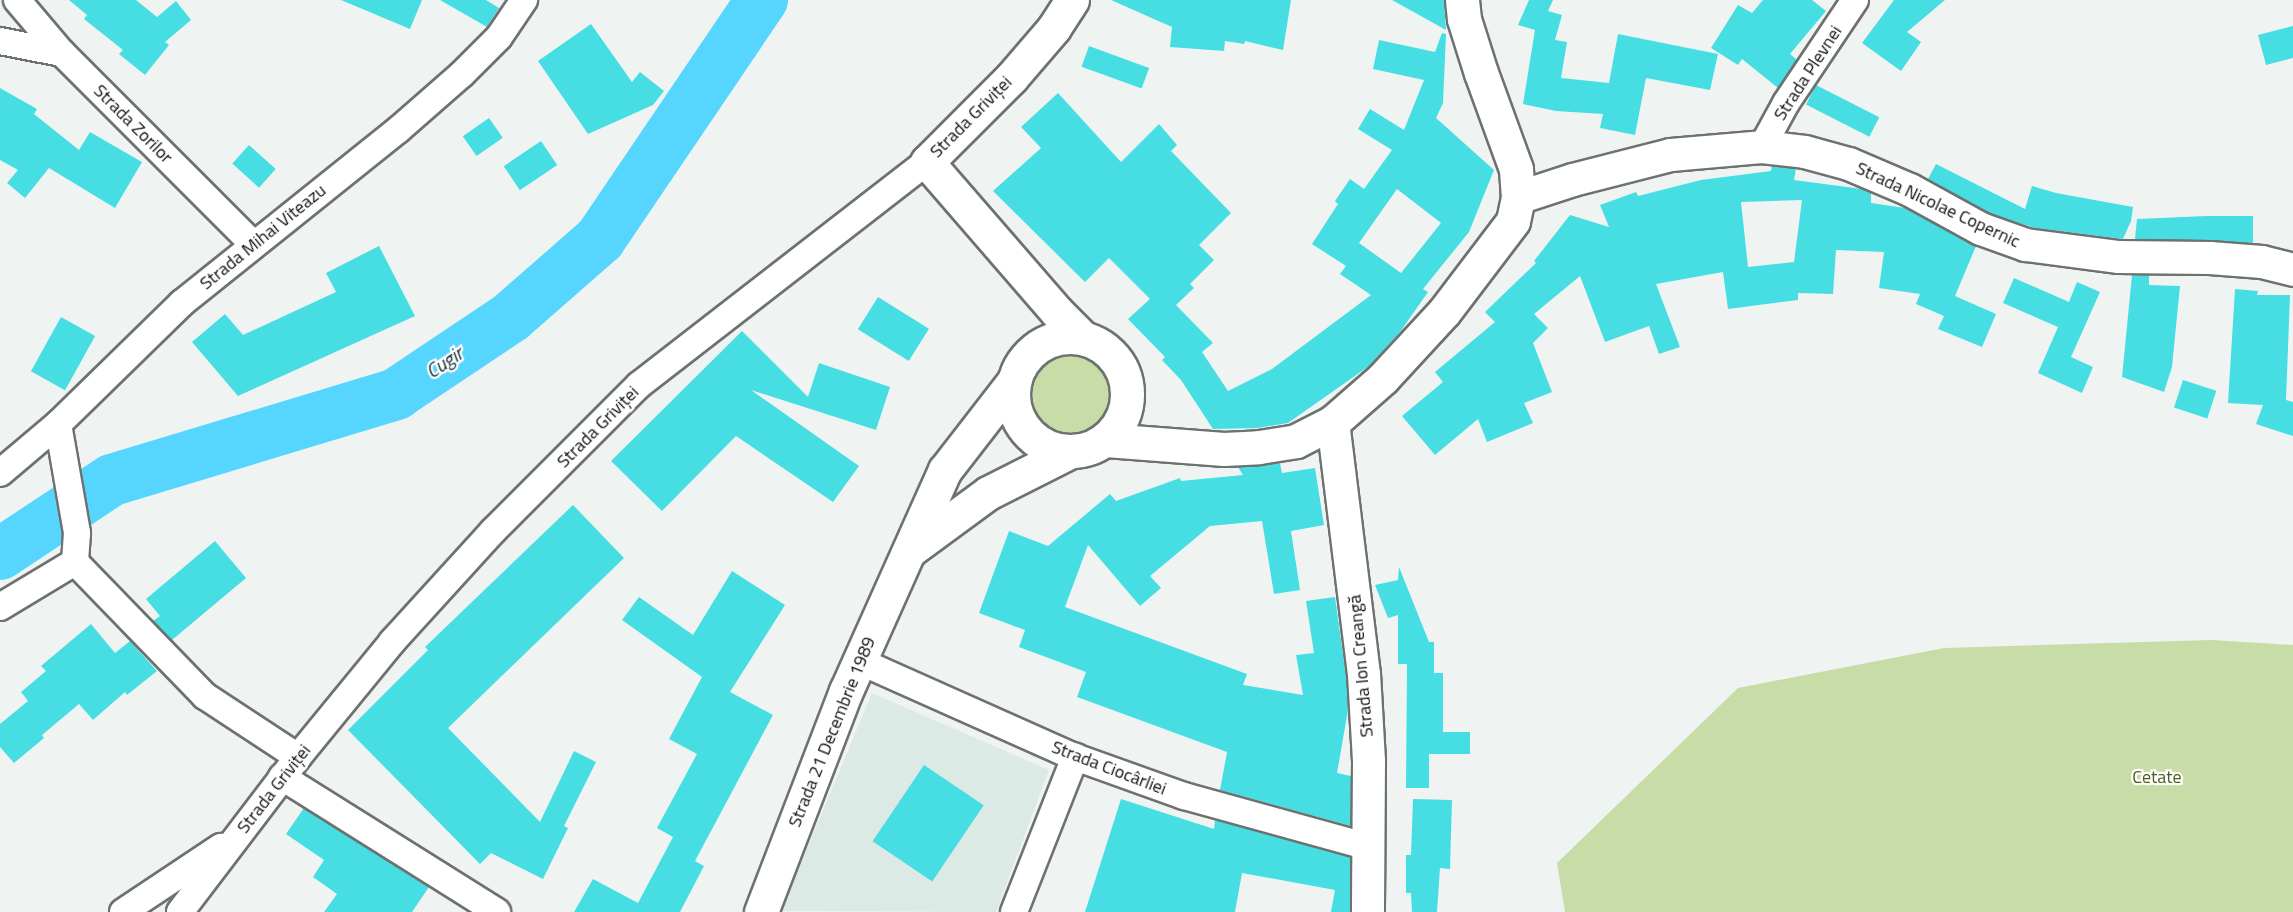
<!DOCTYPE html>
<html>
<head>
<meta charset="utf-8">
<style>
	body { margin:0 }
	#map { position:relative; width:2293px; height:912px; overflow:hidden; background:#eff4f3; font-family:"Titillium Web",sans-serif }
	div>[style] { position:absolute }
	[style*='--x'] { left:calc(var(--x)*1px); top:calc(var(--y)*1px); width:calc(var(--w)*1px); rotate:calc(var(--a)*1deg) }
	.built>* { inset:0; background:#dceae5 }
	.green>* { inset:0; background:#c7dca6 }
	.round { border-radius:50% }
	.river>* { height:52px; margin:-26px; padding:0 26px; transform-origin:26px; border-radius:26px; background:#56d6fe }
	.building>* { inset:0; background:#46dee3; transform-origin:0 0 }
	.roads { filter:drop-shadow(2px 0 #6d7270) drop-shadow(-2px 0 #6d7270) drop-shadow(0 2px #6d7270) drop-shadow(0 -2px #6d7270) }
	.minor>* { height:26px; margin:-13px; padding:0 13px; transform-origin:13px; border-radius:13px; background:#fff }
	.tertiary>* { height:32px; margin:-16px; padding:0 16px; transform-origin:16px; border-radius:16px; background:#fff }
	.secondary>* { height:33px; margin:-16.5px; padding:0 16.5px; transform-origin:16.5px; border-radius:16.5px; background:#fff }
	.secondary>.ring { margin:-16.5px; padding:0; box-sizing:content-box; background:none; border:33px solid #fff; border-radius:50% }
	span { translate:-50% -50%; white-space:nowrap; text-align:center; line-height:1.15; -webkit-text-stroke:4.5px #fff; paint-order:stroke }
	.street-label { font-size:18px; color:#101111 }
	.park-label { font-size:18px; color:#495d1d }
	.water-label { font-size:20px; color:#1c3239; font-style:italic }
</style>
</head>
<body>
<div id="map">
	<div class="built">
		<div style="clip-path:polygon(872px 693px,1049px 770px,996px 912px,781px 911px)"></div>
	</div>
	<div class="green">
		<div class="round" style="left:1025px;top:351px;width:90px;height:90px"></div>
		<div style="clip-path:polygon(2212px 640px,2293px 645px,2293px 912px,1565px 912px,1557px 863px,1738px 688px,1944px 648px)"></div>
	</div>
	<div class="river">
		<div style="--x:0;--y:554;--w:134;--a:-33.5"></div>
		<div style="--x:112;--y:480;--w:297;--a:-16.8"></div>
		<div style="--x:396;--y:394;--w:138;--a:-33.8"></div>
		<div style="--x:511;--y:317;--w:118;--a:-41.2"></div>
		<div style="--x:600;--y:239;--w:289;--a:-55.9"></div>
	</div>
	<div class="building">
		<div style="clip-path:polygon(69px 0,136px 0,157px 17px,176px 1px,191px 20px,165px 42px,169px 45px,145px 75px,119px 54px,123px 50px,84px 19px,87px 15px)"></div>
		<div style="clip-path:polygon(341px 0,422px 0,410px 29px)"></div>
		<div style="clip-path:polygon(440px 0,486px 0,499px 8px,487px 27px)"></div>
		<div style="clip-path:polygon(1111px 0,1291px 0,1283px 50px,1245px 41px,1244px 44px,1225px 41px,1224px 51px,1170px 47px,1172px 27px)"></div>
		<div style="clip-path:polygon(1392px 0,1444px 0,1446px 30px)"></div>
		<div style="clip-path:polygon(1529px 0,1553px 0,1548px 11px,1562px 15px,1555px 40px,1567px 42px,1561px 78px,1609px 83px,1618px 34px,1718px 54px,1710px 90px,1646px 78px,1635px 135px,1600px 128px,1603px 114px,1556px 111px,1523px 104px,1535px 30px,1518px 25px)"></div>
		<div style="clip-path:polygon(1763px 0,1812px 0,1826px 11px,1790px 54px,1797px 60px,1778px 88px,1742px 59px,1738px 65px,1711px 48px,1738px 5px,1752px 13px)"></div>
		<div style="clip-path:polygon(1894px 0,1945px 0,1907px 32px,1921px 42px,1901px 71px,1862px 43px)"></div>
		<div style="clip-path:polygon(591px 24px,632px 82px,640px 72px,664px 91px,653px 105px,588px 134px,538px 61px)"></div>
		<div style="clip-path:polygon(2293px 26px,2293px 58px,2266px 65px,2258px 35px)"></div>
		<div style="clip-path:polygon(evenodd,1442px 33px,1446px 34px,1443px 103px,1436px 118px,1494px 170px,1469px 232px,1423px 289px,1428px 292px,1400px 332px,1369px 366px,1288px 423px,1257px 428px,1213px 429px,1181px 380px,1162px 360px,1165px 357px,1128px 319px,1150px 299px,1109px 258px,1085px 282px,993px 191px,1041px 148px,1021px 127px,1058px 93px,1121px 162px,1159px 124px,1177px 145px,1171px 151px,1231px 213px,1199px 245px,1214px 260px,1190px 284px,1194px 288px,1176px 305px,1213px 343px,1202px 352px,1228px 391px,1272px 369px,1371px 295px,1340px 274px,1346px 266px,1312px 244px,1338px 204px,1335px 201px,1350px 179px,1364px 189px,1392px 150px,1358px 129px,1370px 109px,1404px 130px,1424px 80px,1373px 69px,1379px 40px,1435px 52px,1442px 33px,1397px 189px,1441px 223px,1401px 273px,1359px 243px,1397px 189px)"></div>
		<div style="left:1089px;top:46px;width:64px;height:22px;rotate:20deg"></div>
		<div style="left:1816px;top:85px;width:71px;height:22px;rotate:27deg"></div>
		<div style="clip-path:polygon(0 88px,37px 109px,34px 114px,79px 150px,90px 132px,142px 162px,115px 208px,49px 168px,25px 198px,7px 183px,18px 170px,0 160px)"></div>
		<div style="left:489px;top:118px;width:24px;height:32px;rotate:55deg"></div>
		<div style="left:541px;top:141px;width:29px;height:45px;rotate:56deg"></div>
		<div style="left:249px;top:145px;width:36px;height:25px;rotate:42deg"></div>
		<div style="clip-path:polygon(1936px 164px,2025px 209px,2032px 186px,2056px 193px,2133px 207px,2131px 221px,2123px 239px,2035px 228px,1988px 213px,1928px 179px)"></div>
		<div style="clip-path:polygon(evenodd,1772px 166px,1796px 169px,1794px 180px,1862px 189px,1871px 193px,1871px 203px,1905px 208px,1976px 246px,1955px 296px,1996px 314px,1982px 347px,1938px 329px,1944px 316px,1916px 304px,1920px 294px,1879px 288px,1884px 252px,1836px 250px,1833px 294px,1798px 293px,1798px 300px,1728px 309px,1723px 272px,1656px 284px,1680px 347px,1659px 354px,1649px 326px,1605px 342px,1580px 276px,1534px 314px,1548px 328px,1533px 343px,1552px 392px,1524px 403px,1533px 423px,1487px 442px,1478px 419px,1435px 455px,1402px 416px,1443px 382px,1435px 372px,1495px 322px,1485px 312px,1536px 263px,1534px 261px,1570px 215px,1609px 227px,1600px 205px,1636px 192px,1638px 196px,1701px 180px,1771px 171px,1772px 166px,1802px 200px,1794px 262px,1748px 267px,1741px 202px,1802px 200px)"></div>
		<div style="clip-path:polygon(2207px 216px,2253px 216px,2253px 243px,2135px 239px,2137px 219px)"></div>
		<div style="clip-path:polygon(379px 246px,415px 316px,238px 396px,192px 342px,225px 314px,243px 335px,336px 292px,326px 273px)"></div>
		<div style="clip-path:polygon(2132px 275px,2149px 275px,2149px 285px,2180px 286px,2172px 367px,2164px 392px,2122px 377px)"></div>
		<div style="clip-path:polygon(2014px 278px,2069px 302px,2077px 282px,2100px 292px,2071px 357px,2093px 367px,2082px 393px,2038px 373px,2058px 327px,2003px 303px)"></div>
		<div style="clip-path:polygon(2235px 289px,2258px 291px,2257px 295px,2290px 295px,2286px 400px,2293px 402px,2293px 436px,2256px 424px,2263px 405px,2228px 403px)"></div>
		<div style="left:878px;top:297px;width:60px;height:38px;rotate:32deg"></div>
		<div style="left:61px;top:317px;width:39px;height:62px;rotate:29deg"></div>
		<div style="clip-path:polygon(742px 331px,808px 397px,819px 363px,890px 387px,876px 430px,751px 390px,859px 466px,833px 502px,736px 436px,662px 511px,611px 461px)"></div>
		<div style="left:2183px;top:380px;width:35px;height:29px;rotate:18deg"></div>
		<div style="clip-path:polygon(1280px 463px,1282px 473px,1315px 468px,1324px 525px,1291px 531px,1300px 590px,1274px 594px,1262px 521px,1210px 526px,1150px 576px,1161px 588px,1140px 606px,1088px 545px,1065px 607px,1247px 674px,1243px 685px,1303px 695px,1296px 655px,1314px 653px,1306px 601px,1335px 597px,1346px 676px,1348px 710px,1337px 773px,1351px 776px,1351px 826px,1220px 790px,1227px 752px,1077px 697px,1086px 672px,1019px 647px,1025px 630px,979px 613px,1009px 531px,1048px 546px,1110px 494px,1116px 501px,1180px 478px,1181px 481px,1243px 475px,1238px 467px)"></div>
		<div style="clip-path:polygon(573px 505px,624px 558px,448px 728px,540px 822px,574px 751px,596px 762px,564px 826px,568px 828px,543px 879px,491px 853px,480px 864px,348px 730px,428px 650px,425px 647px)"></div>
		<div style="clip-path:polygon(215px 541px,246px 578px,172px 640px,153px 621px,160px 616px,146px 599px)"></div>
		<div style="clip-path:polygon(1399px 567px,1429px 642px,1434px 642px,1434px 673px,1443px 673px,1443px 732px,1470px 732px,1470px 754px,1429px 754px,1429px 788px,1406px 788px,1407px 664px,1398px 664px,1398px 615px,1388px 618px,1375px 585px,1398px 580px)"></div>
		<div style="clip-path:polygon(732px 571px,785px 605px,730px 692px,773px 715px,695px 861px,704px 866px,680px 912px,574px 912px,593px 879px,638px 903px,673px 837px,657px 828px,697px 754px,669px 739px,702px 677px,622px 620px,639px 597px,693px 635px)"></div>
		<div style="clip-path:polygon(91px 624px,115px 653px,130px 641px,157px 671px,127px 695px,125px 692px,93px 720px,79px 704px,42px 735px,44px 738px,14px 763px,0 747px,0 724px,28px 701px,21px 692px,46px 671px,41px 666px)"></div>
		<div style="left:924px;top:765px;width:72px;height:92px;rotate:34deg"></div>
		<div style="clip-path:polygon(1121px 799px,1214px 829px,1215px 820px,1350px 857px,1350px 912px,1331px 912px,1335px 890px,1242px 873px,1235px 912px,1085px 912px)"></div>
		<div style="clip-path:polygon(1413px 799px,1452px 800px,1450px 869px,1440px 868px,1437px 912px,1412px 912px,1411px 893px,1406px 893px,1406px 855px,1411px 855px)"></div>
		<div style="clip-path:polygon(304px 808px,429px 887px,412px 912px,324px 912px,337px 894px,313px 877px,324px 860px,286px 834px)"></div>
	</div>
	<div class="roads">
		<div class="minor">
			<div style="--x:17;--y:0;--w:70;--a:49.7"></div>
			<div style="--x:62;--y:53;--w:270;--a:45"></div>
			<div style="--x:0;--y:41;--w:63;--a:11"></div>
			<div style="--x:1762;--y:147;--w:50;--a:-61.4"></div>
			<div style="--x:1786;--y:103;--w:124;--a:-56.2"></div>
			<div style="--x:58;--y:424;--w:111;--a:80.1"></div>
			<div style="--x:77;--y:533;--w:29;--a:94"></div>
			<div style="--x:0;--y:473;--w:76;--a:-40.2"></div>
			<div style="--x:58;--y:424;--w:173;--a:-44.3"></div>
			<div style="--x:182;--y:303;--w:277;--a:-38.7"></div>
			<div style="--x:398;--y:130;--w:85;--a:-41.2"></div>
			<div style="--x:462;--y:74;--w:52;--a:-45"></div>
			<div style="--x:499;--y:37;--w:45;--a:-56"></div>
			<div style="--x:75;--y:562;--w:187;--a:45.9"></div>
			<div style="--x:205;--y:696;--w:111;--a:33.3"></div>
			<div style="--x:0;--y:607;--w:87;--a:-31"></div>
			<div style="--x:859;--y:661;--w:236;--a:24"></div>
			<div style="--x:1075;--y:757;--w:116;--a:19.7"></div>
			<div style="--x:1184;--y:796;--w:192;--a:15.4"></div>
			<div style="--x:282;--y:777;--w:254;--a:32.1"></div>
			<div style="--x:123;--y:912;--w:118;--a:-33.6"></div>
			<div style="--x:180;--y:912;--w:195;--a:-52.7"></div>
			<div style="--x:298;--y:757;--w:149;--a:-50.7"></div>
			<div style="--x:392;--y:642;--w:150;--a:-47.7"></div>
			<div style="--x:493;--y:531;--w:206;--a:-45"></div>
			<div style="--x:639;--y:385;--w:364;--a:-37.8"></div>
			<div style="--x:1014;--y:912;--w:167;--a:-68.5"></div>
		</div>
		<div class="tertiary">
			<div style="--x:1518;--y:198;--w:58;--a:-18.1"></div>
			<div style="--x:1573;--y:180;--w:101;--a:-14.3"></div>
			<div style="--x:1671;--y:155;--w:91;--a:-5"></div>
			<div style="--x:1762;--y:147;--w:43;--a:6.6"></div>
			<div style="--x:1805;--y:152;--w:46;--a:15.3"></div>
			<div style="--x:1849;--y:164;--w:66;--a:23.1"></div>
			<div style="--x:1910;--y:190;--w:81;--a:28.8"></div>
			<div style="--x:1981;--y:229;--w:48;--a:19.6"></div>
			<div style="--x:2026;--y:245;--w:94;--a:7.4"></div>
			<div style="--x:2119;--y:257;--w:91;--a:0.6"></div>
			<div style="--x:2210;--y:258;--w:52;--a:4.4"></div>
			<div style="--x:2262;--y:262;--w:32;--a:14"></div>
			<div style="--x:1333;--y:422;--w:254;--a:83"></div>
			<div style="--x:1364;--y:674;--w:88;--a:86.7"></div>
			<div style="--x:1369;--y:762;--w:150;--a:90.4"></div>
		</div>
		<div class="secondary">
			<div style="--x:1072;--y:0;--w:33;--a:123"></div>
			<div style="--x:1054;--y:28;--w:65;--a:130.6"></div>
			<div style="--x:1012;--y:77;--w:120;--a:135"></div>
			<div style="--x:927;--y:162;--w:198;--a:49.1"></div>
			<div style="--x:1057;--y:312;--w:37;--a:45"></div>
			<div class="ring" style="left:1013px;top:337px;width:81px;height:81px"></div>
			<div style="--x:1106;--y:440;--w:118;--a:4.4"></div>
			<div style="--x:1224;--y:449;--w:35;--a:-3"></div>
			<div style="--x:1259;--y:447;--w:37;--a:-9"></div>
			<div style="--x:1296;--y:441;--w:42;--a:-27.2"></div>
			<div style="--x:1333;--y:422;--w:67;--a:-41.3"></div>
			<div style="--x:1383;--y:378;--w:90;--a:-47.3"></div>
			<div style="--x:1444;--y:312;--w:114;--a:-52.8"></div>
			<div style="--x:1513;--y:221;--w:24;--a:-78"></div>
			<div style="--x:1518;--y:198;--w:29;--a:-94"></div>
			<div style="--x:1516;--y:169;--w:102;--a:-110"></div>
			<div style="--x:1481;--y:73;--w:57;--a:-107.5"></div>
			<div style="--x:1464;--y:19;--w:19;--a:-96"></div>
			<div style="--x:909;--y:551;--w:98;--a:-36.3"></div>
			<div style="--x:988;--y:493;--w:91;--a:-26.8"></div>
			<div style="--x:761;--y:912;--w:237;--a:-69"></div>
			<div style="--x:846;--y:691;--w:242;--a:-65.9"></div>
			<div style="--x:945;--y:470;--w:113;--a:-52.2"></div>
		</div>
	</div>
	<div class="street-label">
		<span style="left:1808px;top:73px;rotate:-57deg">Strada Plevnei</span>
		<span style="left:971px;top:117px;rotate:-45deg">Strada Griviței</span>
		<span style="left:133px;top:124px;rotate:45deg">Strada Zorilor</span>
		<span style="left:1938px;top:205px;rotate:25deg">Strada Nicolae Copernic</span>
		<span style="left:263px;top:237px;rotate:-39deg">Strada Mihai Viteazu</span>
		<span style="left:598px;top:427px;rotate:-45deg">Strada Griviței</span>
		<span style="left:1361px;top:666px;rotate:-95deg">Strada Ion Creangă</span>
		<span style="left:832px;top:732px;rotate:-68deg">Strada 21 Decembrie 1989</span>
		<span style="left:1109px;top:768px;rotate:21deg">Strada Ciocârliei</span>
		<span style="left:274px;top:789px;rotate:-52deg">Strada Griviței</span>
	</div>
	<div class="park-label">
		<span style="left:2157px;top:777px">Cetate</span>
	</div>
	<div class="water-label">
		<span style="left:444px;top:362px;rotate:-34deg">Cugir</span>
	</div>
</div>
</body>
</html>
